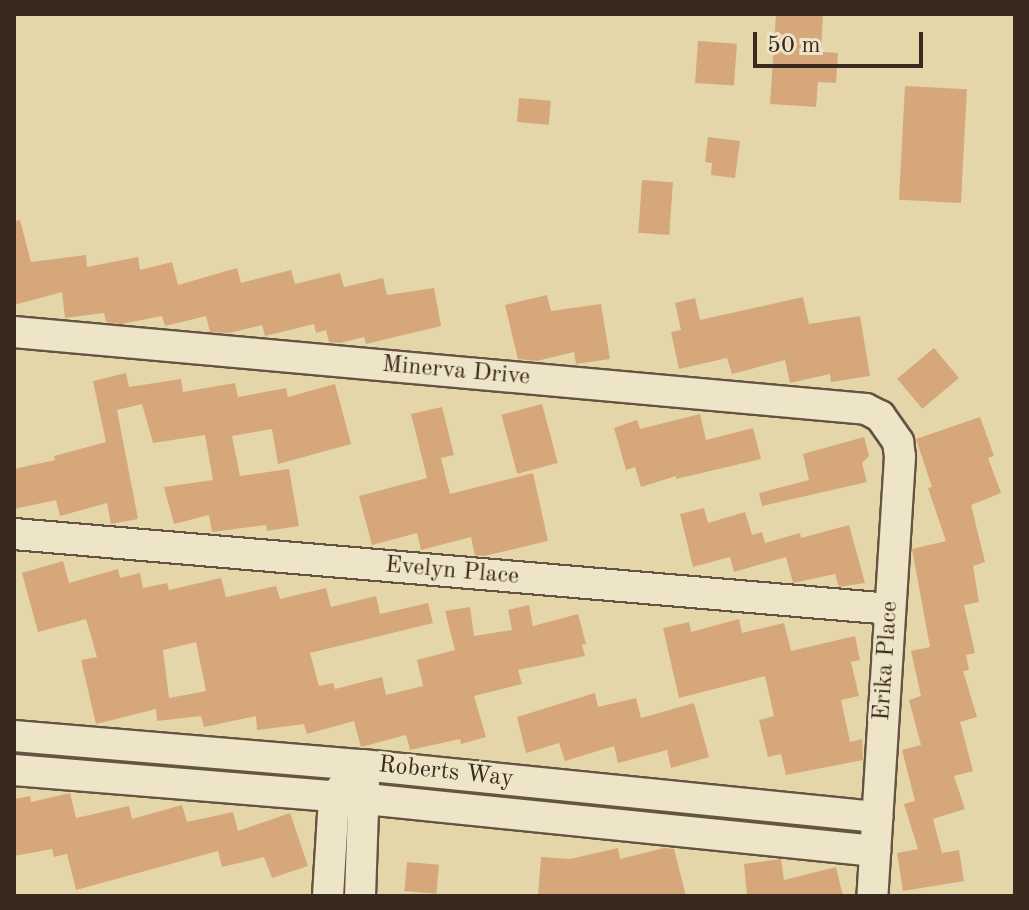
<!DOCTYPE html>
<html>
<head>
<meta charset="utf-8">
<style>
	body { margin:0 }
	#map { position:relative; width:1029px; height:910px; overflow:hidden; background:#e5d6a9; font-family:"Old Standard TT",serif }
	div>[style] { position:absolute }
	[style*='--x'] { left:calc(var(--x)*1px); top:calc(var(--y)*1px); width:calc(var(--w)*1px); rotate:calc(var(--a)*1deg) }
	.building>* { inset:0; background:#d6a77b; transform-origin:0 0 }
	.roads { filter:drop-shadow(2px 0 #645441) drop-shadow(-2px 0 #645441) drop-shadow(0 2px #645441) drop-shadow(0 -2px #645441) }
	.minor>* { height:30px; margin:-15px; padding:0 15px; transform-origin:15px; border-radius:15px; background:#eee4c7 }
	span { translate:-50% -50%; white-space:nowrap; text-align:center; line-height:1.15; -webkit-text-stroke:6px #eee4c7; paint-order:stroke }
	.street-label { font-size:24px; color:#39291e }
	.frame { position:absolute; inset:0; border:16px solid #39291e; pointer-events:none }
	.scale { position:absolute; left:753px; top:32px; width:170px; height:36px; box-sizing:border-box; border:4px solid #39291e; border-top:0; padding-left:10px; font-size:24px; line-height:28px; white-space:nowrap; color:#39291e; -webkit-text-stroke:6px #eee4c7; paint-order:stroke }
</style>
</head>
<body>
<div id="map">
	<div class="building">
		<div style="clip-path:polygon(776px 14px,823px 14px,821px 52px,838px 53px,836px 83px,818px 82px,816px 107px,770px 104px)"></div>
		<div style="left:698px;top:41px;width:39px;height:42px;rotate:4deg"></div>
		<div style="left:905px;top:86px;width:62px;height:114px;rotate:3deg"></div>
		<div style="left:519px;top:98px;width:32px;height:24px;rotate:5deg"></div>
		<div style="clip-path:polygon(708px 137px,740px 141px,735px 178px,711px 175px,712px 163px,705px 162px)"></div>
		<div style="left:642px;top:180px;width:31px;height:53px;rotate:4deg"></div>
		<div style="clip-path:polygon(20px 220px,31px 262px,86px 255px,87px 267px,138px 257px,140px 270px,172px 262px,178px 285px,237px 268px,241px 283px,291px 270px,295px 284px,340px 273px,344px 287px,383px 278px,387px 295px,434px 288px,441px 326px,366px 344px,364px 337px,340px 343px,329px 342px,326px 330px,316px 333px,314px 324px,265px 336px,262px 325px,229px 333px,210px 332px,206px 316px,165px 326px,162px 316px,121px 324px,106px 322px,104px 313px,65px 318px,62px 292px,14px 305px,14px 221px)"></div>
		<div style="clip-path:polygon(547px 295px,551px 311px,601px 304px,610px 359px,576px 364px,574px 352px,537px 361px,518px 359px,505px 305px)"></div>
		<div style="clip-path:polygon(803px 297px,809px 324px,860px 316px,870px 376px,831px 382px,830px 374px,790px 383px,785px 360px,732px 374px,727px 358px,679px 369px,671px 332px,681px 330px,675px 303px,695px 298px,700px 320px)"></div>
		<div style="left:934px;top:348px;width:39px;height:48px;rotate:50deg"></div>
		<div style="clip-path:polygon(126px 373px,129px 387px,181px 379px,183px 392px,235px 383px,238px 397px,286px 388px,288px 397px,335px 384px,351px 444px,278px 464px,272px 429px,232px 436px,240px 476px,289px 469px,299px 526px,267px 531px,266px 525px,212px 532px,209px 515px,174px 524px,164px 487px,213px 480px,205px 435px,153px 443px,142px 404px,117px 410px,138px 519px,111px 524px,107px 503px,60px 516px,56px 500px,14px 509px,14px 469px,55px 460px,54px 456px,106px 442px,93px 381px)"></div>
		<div style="left:542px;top:404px;width:61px;height:42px;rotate:75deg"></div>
		<div style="clip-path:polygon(442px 407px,454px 455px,441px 458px,450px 494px,533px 473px,548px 541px,484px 556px,475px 555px,471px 537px,421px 550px,417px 533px,372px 545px,359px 496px,427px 478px,411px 414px)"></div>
		<div style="clip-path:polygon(700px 414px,706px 440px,753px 428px,761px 459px,676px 479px,676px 476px,641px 487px,635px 467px,626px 470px,614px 428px,637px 420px,640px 429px)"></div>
		<div style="clip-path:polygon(980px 417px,994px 456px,988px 458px,1001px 493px,971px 505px,985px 562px,973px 566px,979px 602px,964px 605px,975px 653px,966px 655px,969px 670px,963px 671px,977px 717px,960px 722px,973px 771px,954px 776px,965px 809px,933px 819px,942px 853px,959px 850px,964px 881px,903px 891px,897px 853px,918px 849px,904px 804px,915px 801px,902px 750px,921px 745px,909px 700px,921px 696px,911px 651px,930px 647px,912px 549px,946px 541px,928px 488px,932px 487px,916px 439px)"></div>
		<div style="clip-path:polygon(864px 437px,869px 456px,862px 463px,867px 482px,762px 506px,759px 493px,809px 480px,803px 454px)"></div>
		<div style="clip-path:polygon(704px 508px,708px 523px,745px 512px,752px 535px,762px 532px,765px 543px,800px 533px,801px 538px,849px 525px,865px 583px,839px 587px,835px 574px,793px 583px,786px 557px,734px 572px,730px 557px,693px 567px,680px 514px)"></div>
		<div style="clip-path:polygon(evenodd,63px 561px,69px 583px,118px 569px,120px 578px,140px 573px,143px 588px,167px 583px,169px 590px,221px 578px,226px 597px,276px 586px,280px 599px,326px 588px,331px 607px,376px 596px,380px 614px,428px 603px,433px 623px,310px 653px,319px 686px,333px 683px,335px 689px,382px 677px,386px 695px,423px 686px,417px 660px,455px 650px,445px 611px,470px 607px,474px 636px,512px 630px,508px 610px,529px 605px,533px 626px,578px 614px,586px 644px,582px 645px,585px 656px,518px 670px,522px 684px,474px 696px,486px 737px,461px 744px,460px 739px,410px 750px,406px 735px,361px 747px,354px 721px,307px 734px,304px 724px,257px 730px,256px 716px,204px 727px,201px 716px,157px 721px,156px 709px,96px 724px,81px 660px,97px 657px,86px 619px,38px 632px,22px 573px,63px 561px,196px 642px,206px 691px,169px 698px,163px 650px,196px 642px)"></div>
		<div style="clip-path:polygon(739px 619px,742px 633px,784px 623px,791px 651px,855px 636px,860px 660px,851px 662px,859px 696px,841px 700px,850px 742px,862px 739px,863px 760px,786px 775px,781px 754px,768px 757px,759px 720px,774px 716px,765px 676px,679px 698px,663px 628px,689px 622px,691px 632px)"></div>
		<div style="clip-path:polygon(595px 693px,598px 707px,636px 698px,641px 718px,694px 703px,709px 757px,671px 768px,667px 750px,618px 763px,614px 746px,565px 761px,559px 743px,526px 753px,517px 717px)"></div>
		<div style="clip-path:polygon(70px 793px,76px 818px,129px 806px,132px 819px,182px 805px,187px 822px,233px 812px,238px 831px,290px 813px,308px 866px,272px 878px,264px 857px,222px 867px,218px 851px,76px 890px,67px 854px,54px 857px,52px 849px,14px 856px,14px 799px,30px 796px,31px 802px)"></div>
		<div style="clip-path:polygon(618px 848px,620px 859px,664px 848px,674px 849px,686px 896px,538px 896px,541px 857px,570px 859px)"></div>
		<div style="clip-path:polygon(781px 859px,784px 880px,836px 867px,843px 896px,747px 896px,744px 864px)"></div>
		<div style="left:407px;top:862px;width:32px;height:29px;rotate:5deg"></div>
	</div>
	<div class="roads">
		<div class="minor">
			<div style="--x:14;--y:332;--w:855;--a:5.16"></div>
			<div style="--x:866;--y:409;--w:16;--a:27"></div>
			<div style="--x:880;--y:416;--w:32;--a:55"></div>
			<div style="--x:898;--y:442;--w:15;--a:82"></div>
			<div style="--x:900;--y:457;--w:440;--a:93.6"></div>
			<div style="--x:14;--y:534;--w:879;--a:4.89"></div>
			<div style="--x:14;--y:736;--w:349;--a:4.8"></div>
			<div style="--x:362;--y:765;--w:518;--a:5.77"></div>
			<div style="--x:14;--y:770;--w:353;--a:4.7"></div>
			<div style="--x:366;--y:799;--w:512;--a:5.83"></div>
			<div style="--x:328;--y:896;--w:99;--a:-86.5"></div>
			<div style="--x:334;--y:797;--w:21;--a:-49"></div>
			<div style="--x:360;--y:896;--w:114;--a:-88"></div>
		</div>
	</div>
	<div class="street-label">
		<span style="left:456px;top:372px;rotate:5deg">Minerva Drive</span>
		<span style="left:452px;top:572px;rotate:5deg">Evelyn Place</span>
		<span style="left:887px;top:661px;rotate:-86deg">Erika Place</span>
		<span style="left:446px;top:773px;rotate:6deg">Roberts Way</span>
	</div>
	<div class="frame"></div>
	<div class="scale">50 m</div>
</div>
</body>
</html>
